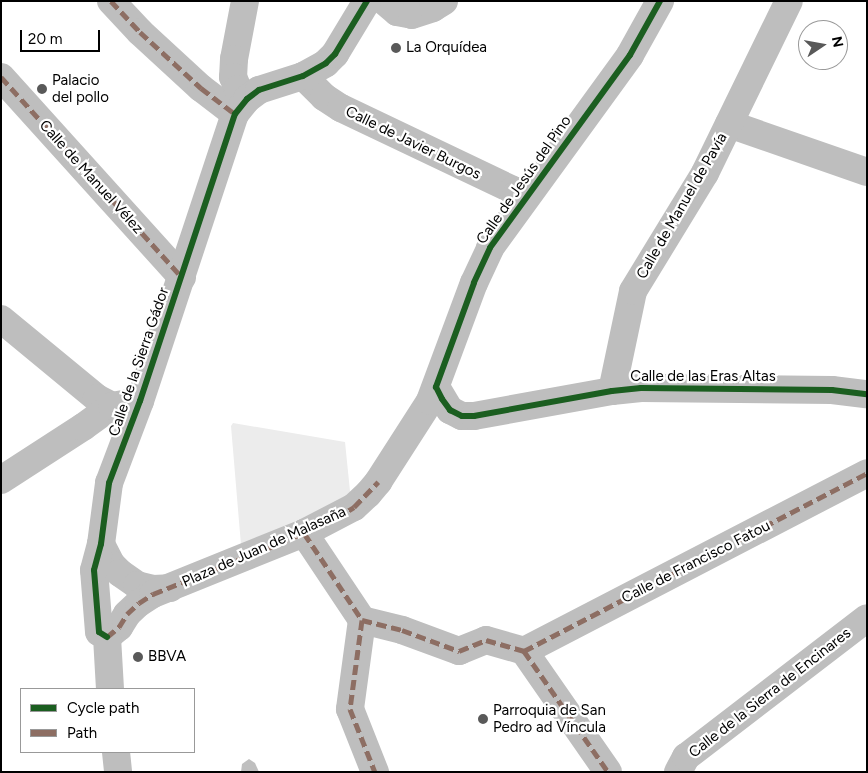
<!DOCTYPE html>
<html>
<head>
<meta charset="utf-8">
<style>
	body { margin:0 }
	#map { position:relative; width:868px; height:773px; overflow:hidden; background:#fff; font-family:Figtree,sans-serif }
	div>[style] { position:absolute }
	[style*='--x'] { left:calc(var(--x)*1px); top:calc(var(--y)*1px); width:calc(var(--w)*1px); rotate:calc(var(--a)*1deg) }
	.green>* { inset:0; background:#ececec }
	.water>* { inset:0; background:#bfbfbf }
	.minor>* { height:28px; margin:-14px; padding:0 14px; transform-origin:14px; border-radius:14px; background:#bebebe }
	.quiet>* { height:5px; margin-top:-2.5px; transform-origin:0; background:repeating-linear-gradient(90deg,#8d6e63 0 10px,transparent 0 15px) }
	.cycleway>* { height:6px; margin:-3px; padding:0 3px; transform-origin:3px; border-radius:3px; background:#1b5e20 }
	.dots>* { width:14px; height:14px; translate:-50% -50%; box-sizing:border-box; border:2px solid #fff; border-radius:50% }
	span { translate:-50% -50%; white-space:nowrap; text-align:center; line-height:1.15; -webkit-text-stroke:4.5px #fff; paint-order:stroke }
	.poi-label { font-size:15px; color:#000 }
	.left { translate:0 -50%; text-align:left }
	.street-label { font-size:15px; color:#000 }
	.frame { position:absolute; inset:0; border:2px solid #000; pointer-events:none }
	.legend { position:absolute; left:20px; top:688px; width:175px; height:65px; box-sizing:border-box; background:#fff; border:1px solid #999; margin:0; padding:6px 9px; list-style:none; font-size:15px; color:#000 }
	.legend li { display:flex; align-items:center; gap:10px; height:25px }
	.legend b { width:25px; border:1px solid #999 }
	.north { position:absolute; left:798px; top:20px; width:50px; height:50px; box-sizing:border-box; background:#fff; border:1px solid #999; border-radius:50%; rotate:78deg; font-size:14px; font-weight:700; line-height:20px; text-align:center; color:#000 }
	.north::after { content:''; display:block; margin:auto; width:18px; height:22px; background:#595959; clip-path:polygon(50% 0,100% 100%,50% 72%,0 100%) }
	.scale { position:absolute; left:20px; top:30px; width:80px; height:22px; box-sizing:border-box; border:2px solid #000; border-top:0; padding-left:6px; font-size:15px; line-height:18px; white-space:nowrap; color:#000; -webkit-text-stroke:4px #fff; paint-order:stroke }
</style>
</head>
<body>
<div id="map">
	<div class="green">
		<div style="clip-path:polygon(233px 423px,345px 442px,351px 501px,241px 545px,231px 426px)"></div>
	</div>
	<div class="water">
		<div style="clip-path:polygon(249px 759px,255px 763px,259px 772px,241px 772px,242px 764px)"></div>
	</div>
	<div class="minor">
		<div style="--x:111;--y:1;--w:42;--a:46.9"></div>
		<div style="--x:140;--y:32;--w:83;--a:42.6"></div>
		<div style="--x:201;--y:88;--w:43;--a:37.4"></div>
		<div style="--x:245;--y:1;--w:59;--a:100.7"></div>
		<div style="--x:234;--y:59;--w:18;--a:93"></div>
		<div style="--x:233;--y:77;--w:13;--a:67"></div>
		<div style="--x:238;--y:89;--w:13;--a:48"></div>
		<div style="--x:384;--y:1;--w:17;--a:40"></div>
		<div style="--x:397;--y:12;--w:15;--a:11"></div>
		<div style="--x:412;--y:15;--w:22;--a:-18"></div>
		<div style="--x:433;--y:8;--w:13;--a:-32"></div>
		<div style="--x:303;--y:76;--w:30;--a:45"></div>
		<div style="--x:324;--y:97;--w:20;--a:33"></div>
		<div style="--x:341;--y:108;--w:191;--a:25.5"></div>
		<div style="--x:513;--y:190;--w:6;--a:59"></div>
		<div style="--x:516;--y:195;--w:13;--a:86"></div>
		<div style="--x:1;--y:77;--w:270;--a:47.9"></div>
		<div style="--x:729;--y:124;--w:146;--a:19.2"></div>
		<div style="--x:1;--y:319;--w:124;--a:39.5"></div>
		<div style="--x:97;--y:398;--w:17;--a:28"></div>
		<div style="--x:436;--y:387;--w:27;--a:59"></div>
		<div style="--x:450;--y:410;--w:13;--a:27"></div>
		<div style="--x:462;--y:416;--w:12;--a:0"></div>
		<div style="--x:474;--y:416;--w:140;--a:-10.3"></div>
		<div style="--x:612;--y:391;--w:29;--a:-6"></div>
		<div style="--x:641;--y:388;--w:191;--a:0.6"></div>
		<div style="--x:832;--y:390;--w:35;--a:7"></div>
		<div style="--x:612;--y:391;--w:102;--a:-78.1"></div>
		<div style="--x:633;--y:291;--w:138;--a:-58.6"></div>
		<div style="--x:705;--y:173;--w:191;--a:-64"></div>
		<div style="--x:1;--y:480;--w:98;--a:-32.9"></div>
		<div style="--x:83;--y:427;--w:36;--a:-36"></div>
		<div style="--x:112;--y:406;--w:28;--a:-10"></div>
		<div style="--x:304;--y:533;--w:105;--a:56.3"></div>
		<div style="--x:362;--y:620;--w:90;--a:97.7"></div>
		<div style="--x:350;--y:709;--w:68;--a:68.4"></div>
		<div style="--x:101;--y:544;--w:22;--a:63"></div>
		<div style="--x:111;--y:564;--w:13;--a:45"></div>
		<div style="--x:120;--y:573;--w:21;--a:35"></div>
		<div style="--x:137;--y:585;--w:16;--a:14"></div>
		<div style="--x:153;--y:589;--w:17;--a:-3"></div>
		<div style="--x:362;--y:620;--w:41;--a:14"></div>
		<div style="--x:402;--y:630;--w:61;--a:20.2"></div>
		<div style="--x:459;--y:651;--w:29;--a:-22"></div>
		<div style="--x:486;--y:640;--w:40;--a:16"></div>
		<div style="--x:524;--y:651;--w:147;--a:55.2"></div>
		<div style="--x:107;--y:637;--w:16;--a:-40"></div>
		<div style="--x:119;--y:627;--w:15;--a:-58"></div>
		<div style="--x:127;--y:614;--w:16;--a:-43"></div>
		<div style="--x:139;--y:603;--w:17;--a:-33"></div>
		<div style="--x:153;--y:594;--w:163;--a:-22"></div>
		<div style="--x:304;--y:533;--w:56;--a:-27.5"></div>
		<div style="--x:354;--y:507;--w:19;--a:-43"></div>
		<div style="--x:368;--y:494;--w:16;--a:-50"></div>
		<div style="--x:378;--y:482;--w:96;--a:-57.3"></div>
		<div style="--x:430;--y:401;--w:126;--a:-69.6"></div>
		<div style="--x:474;--y:283;--w:38;--a:-65"></div>
		<div style="--x:490;--y:248;--w:238;--a:-54"></div>
		<div style="--x:630;--y:55;--w:62;--a:-60.9"></div>
		<div style="--x:107;--y:637;--w:9;--a:-148"></div>
		<div style="--x:99;--y:632;--w:62;--a:-94.6"></div>
		<div style="--x:94;--y:570;--w:27;--a:-75"></div>
		<div style="--x:101;--y:544;--w:62;--a:-82.5"></div>
		<div style="--x:109;--y:483;--w:88;--a:-69.3"></div>
		<div style="--x:140;--y:401;--w:302;--a:-71.7"></div>
		<div style="--x:235;--y:114;--w:19;--a:-51"></div>
		<div style="--x:247;--y:99;--w:15;--a:-37"></div>
		<div style="--x:259;--y:90;--w:46;--a:-17.7"></div>
		<div style="--x:303;--y:76;--w:26;--a:-29"></div>
		<div style="--x:326;--y:63;--w:13;--a:-45"></div>
		<div style="--x:335;--y:54;--w:62;--a:-58.9"></div>
		<div style="--x:107;--y:637;--w:52;--a:86.7"></div>
		<div style="--x:524;--y:651;--w:386;--a:-27.4"></div>
		<div style="--x:116;--y:752;--w:20;--a:84"></div>
		<div style="--x:678;--y:772;--w:17;--a:-62"></div>
		<div style="--x:686;--y:757;--w:228;--a:-37.5"></div>
	</div>
	<div class="quiet">
		<div style="--x:111;--y:1;--w:42;--a:46.9"></div>
		<div style="--x:140;--y:32;--w:83;--a:42.6"></div>
		<div style="--x:201;--y:88;--w:43;--a:37.4"></div>
		<div style="--x:1;--y:77;--w:270;--a:47.9"></div>
		<div style="--x:304;--y:533;--w:105;--a:56.3"></div>
		<div style="--x:362;--y:620;--w:90;--a:97.7"></div>
		<div style="--x:350;--y:709;--w:68;--a:68.4"></div>
		<div style="--x:362;--y:620;--w:41;--a:14"></div>
		<div style="--x:402;--y:630;--w:61;--a:20.2"></div>
		<div style="--x:459;--y:651;--w:29;--a:-22"></div>
		<div style="--x:486;--y:640;--w:40;--a:16"></div>
		<div style="--x:524;--y:651;--w:147;--a:55.2"></div>
		<div style="--x:107;--y:637;--w:16;--a:-40"></div>
		<div style="--x:119;--y:627;--w:15;--a:-58"></div>
		<div style="--x:127;--y:614;--w:16;--a:-43"></div>
		<div style="--x:139;--y:603;--w:17;--a:-33"></div>
		<div style="--x:153;--y:594;--w:135;--a:-21.8"></div>
		<div style="--x:278;--y:544;--w:64;--a:-24.1"></div>
		<div style="--x:336;--y:518;--w:21;--a:-31"></div>
		<div style="--x:354;--y:507;--w:35;--a:-46"></div>
		<div style="--x:524;--y:651;--w:386;--a:-27.4"></div>
	</div>
	<div class="cycleway">
		<div style="--x:660;--y:1;--w:62;--a:119.1"></div>
		<div style="--x:630;--y:55;--w:238;--a:126"></div>
		<div style="--x:490;--y:248;--w:38;--a:115"></div>
		<div style="--x:474;--y:283;--w:111;--a:110.1"></div>
		<div style="--x:436;--y:387;--w:13;--a:63"></div>
		<div style="--x:442;--y:399;--w:14;--a:54"></div>
		<div style="--x:450;--y:410;--w:13;--a:27"></div>
		<div style="--x:462;--y:416;--w:12;--a:0"></div>
		<div style="--x:474;--y:416;--w:140;--a:-10.3"></div>
		<div style="--x:612;--y:391;--w:29;--a:-6"></div>
		<div style="--x:641;--y:388;--w:191;--a:0.6"></div>
		<div style="--x:832;--y:390;--w:35;--a:7"></div>
		<div style="--x:107;--y:637;--w:9;--a:-148"></div>
		<div style="--x:99;--y:632;--w:62;--a:-94.6"></div>
		<div style="--x:94;--y:570;--w:27;--a:-75"></div>
		<div style="--x:101;--y:544;--w:62;--a:-82.5"></div>
		<div style="--x:109;--y:483;--w:88;--a:-69.3"></div>
		<div style="--x:140;--y:401;--w:302;--a:-71.7"></div>
		<div style="--x:235;--y:114;--w:19;--a:-51"></div>
		<div style="--x:247;--y:99;--w:15;--a:-37"></div>
		<div style="--x:259;--y:90;--w:46;--a:-17.7"></div>
		<div style="--x:303;--y:76;--w:26;--a:-29"></div>
		<div style="--x:326;--y:63;--w:13;--a:-45"></div>
		<div style="--x:335;--y:54;--w:62;--a:-58.9"></div>
	</div>
	<div class="dots">
		<div style="left:396px;top:48px;background:#595959"></div>
		<div style="left:42px;top:89px;background:#595959"></div>
		<div style="left:138px;top:657px;background:#595959"></div>
		<div style="left:483px;top:719px;background:#595959"></div>
	</div>
	<div class="poi-label">
		<span class="left" style="left:406px;top:48px">La Orquídea</span>
		<span class="left" style="left:52px;top:89px">Palacio<br>del pollo</span>
		<span class="left" style="left:148px;top:657px">BBVA</span>
		<span class="left" style="left:493px;top:719px">Parroquia de San<br>Pedro ad Víncula</span>
	</div>
	<div class="street-label">
		<span style="left:413px;top:143px;rotate:26deg">Calle de Javier Burgos</span>
		<span style="left:91px;top:177px;rotate:48deg">Calle de Manuel Vélez</span>
		<span style="left:524px;top:180px;rotate:-55deg">Calle de Jesús del Pino</span>
		<span style="left:682px;top:206px;rotate:-60deg">Calle de Manuel de Pavía</span>
		<span style="left:139px;top:362px;rotate:-71deg">Calle de la Sierra Gádor</span>
		<span style="left:703px;top:377px">Calle de las Eras Altas</span>
		<span style="left:264px;top:547px;rotate:-24deg">Plaza de Juan de Malasaña</span>
		<span style="left:696px;top:562px;rotate:-27deg">Calle de Francisco Fatou</span>
		<span style="left:770px;top:693px;rotate:-38deg">Calle de la Sierra de Encinares</span>
	</div>
	<div class="frame"></div>
	<ul class="legend">
	<li><b style="height:6px;background:#1b5e20"></b>Cycle path</li>
	<li><b style="height:6px;background:#8d6e63"></b>Path</li>
	</ul>
	<div class="north">N</div>
	<div class="scale">20 m</div>
</div>
</body>
</html>
